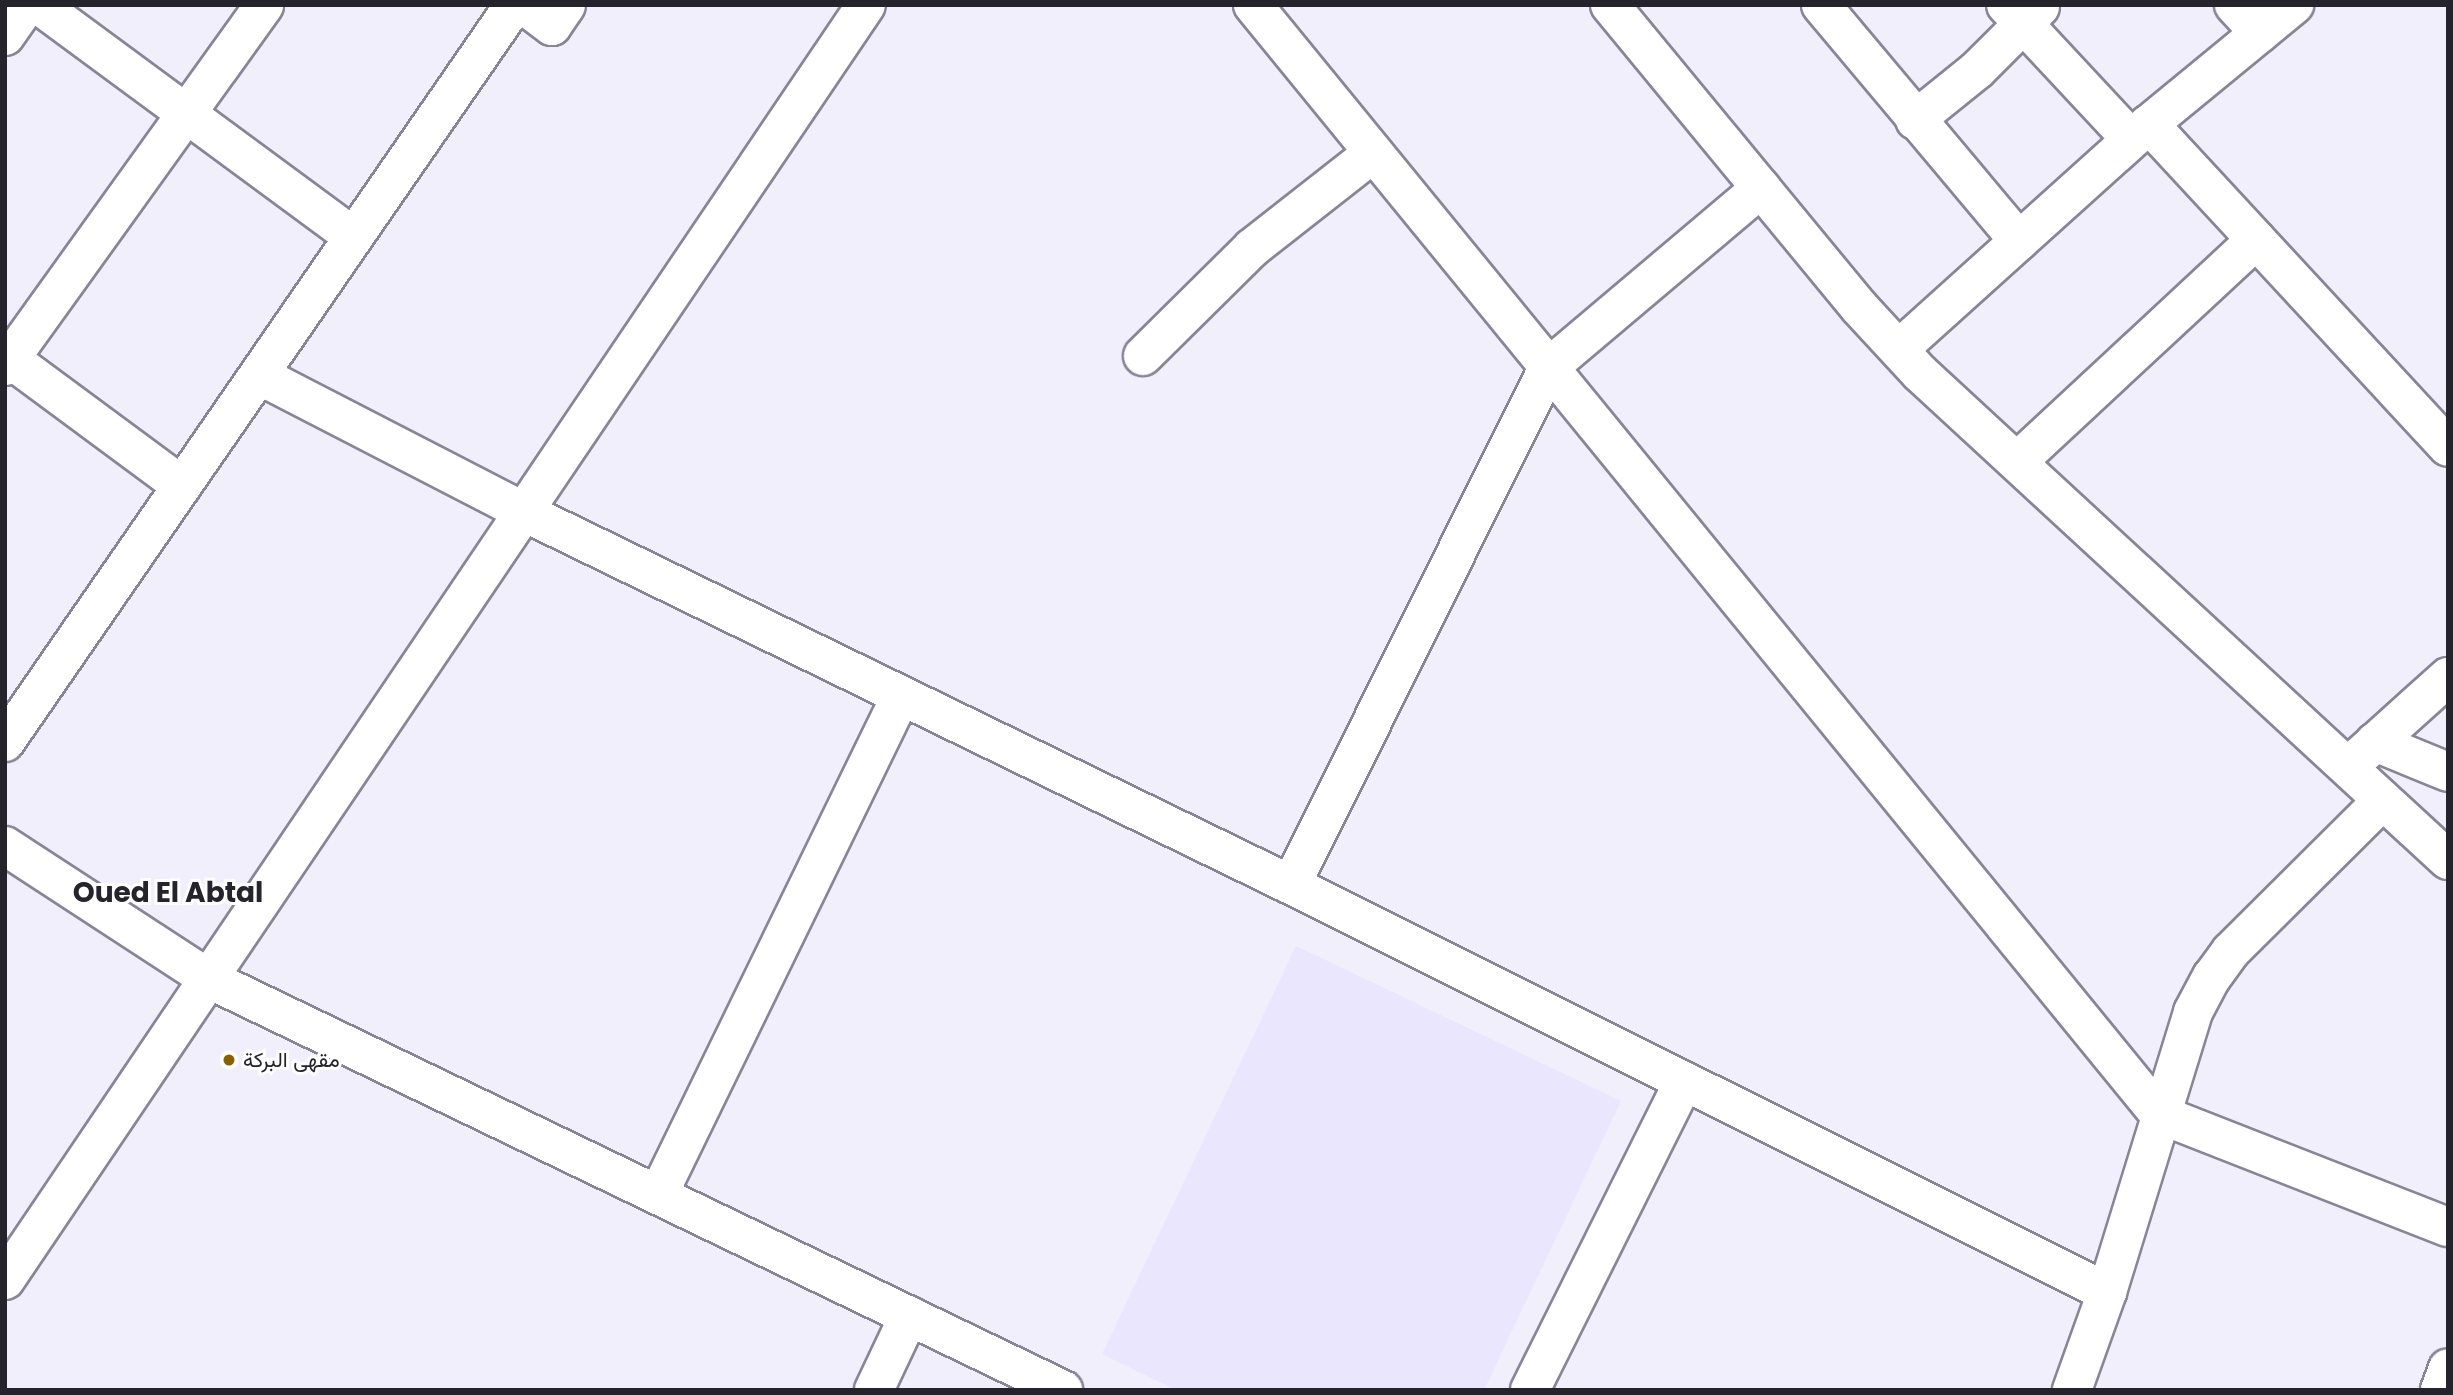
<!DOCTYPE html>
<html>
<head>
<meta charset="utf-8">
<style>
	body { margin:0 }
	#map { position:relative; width:2453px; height:1395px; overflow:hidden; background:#f1effc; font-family:Poppins,Vazirmatn,sans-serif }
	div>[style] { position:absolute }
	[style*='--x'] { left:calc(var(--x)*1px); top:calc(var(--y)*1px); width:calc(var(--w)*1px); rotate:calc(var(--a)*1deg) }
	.built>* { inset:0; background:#eae6fd }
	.roads { filter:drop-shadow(2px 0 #888597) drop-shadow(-2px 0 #888597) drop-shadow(0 2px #888597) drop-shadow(0 -2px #888597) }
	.minor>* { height:38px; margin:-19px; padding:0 19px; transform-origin:19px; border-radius:19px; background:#fff }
	.dots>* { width:19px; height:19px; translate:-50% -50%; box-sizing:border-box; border:4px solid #fefefe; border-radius:50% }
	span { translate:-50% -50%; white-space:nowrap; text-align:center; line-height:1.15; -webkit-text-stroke:6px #fefefe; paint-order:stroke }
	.poi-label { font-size:21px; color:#25232b }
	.left { translate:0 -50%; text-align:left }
	.district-label { font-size:28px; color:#25232b; font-weight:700 }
	.frame { position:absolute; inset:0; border:7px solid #25232b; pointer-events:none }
</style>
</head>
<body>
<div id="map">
	<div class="built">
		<div style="clip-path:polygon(1296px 946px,1621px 1101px,1484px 1390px,1176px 1390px,1102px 1354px)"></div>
	</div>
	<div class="roads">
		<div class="minor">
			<div style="--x:39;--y:5;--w:391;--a:36.4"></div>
			<div style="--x:524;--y:5;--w:35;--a:37"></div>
			<div style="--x:552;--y:26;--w:25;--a:-56"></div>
			<div style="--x:1253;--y:5;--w:1432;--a:50.75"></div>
			<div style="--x:2159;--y:1114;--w:310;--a:21.4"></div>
			<div style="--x:1610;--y:5;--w:391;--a:50.5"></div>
			<div style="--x:1859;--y:307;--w:90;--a:47.3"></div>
			<div style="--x:1920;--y:373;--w:718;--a:42.69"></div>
			<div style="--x:1821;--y:5;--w:308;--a:50"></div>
			<div style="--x:2006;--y:5;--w:183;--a:47"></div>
			<div style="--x:2234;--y:5;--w:38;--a:47"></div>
			<div style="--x:5;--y:36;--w:38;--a:-55"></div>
			<div style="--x:1915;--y:120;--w:80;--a:-38.9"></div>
			<div style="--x:1977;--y:70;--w:89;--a:-45"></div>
			<div style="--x:2149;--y:124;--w:440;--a:47.2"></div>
			<div style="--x:1899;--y:349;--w:336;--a:-42"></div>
			<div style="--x:2149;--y:124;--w:188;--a:-39.4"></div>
			<div style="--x:5;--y:355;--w:220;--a:36.5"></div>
			<div style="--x:1143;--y:356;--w:153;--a:-44.7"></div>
			<div style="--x:1252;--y:248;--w:154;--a:-38.1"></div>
			<div style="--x:5;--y:366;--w:444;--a:-54.3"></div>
			<div style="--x:259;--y:375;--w:298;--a:27.3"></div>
			<div style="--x:524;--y:512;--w:853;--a:25.93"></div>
			<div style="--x:1291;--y:885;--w:912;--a:26.51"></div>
			<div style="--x:2018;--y:461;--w:325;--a:-42.9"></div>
			<div style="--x:5;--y:742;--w:896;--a:-55.37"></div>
			<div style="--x:2375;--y:742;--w:79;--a:22.3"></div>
			<div style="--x:2349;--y:766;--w:133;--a:-42"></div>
			<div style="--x:5;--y:846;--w:244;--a:33.1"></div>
			<div style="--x:209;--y:979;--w:948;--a:25.7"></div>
			<div style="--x:1291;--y:885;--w:577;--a:-63.57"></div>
			<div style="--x:1548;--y:368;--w:279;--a:-40.2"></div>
			<div style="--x:658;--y:1195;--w:555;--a:-64.04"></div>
			<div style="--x:5;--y:1280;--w:1538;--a:-55.97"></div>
			<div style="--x:874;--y:1390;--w:82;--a:-64.7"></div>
			<div style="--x:1530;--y:1390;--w:345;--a:-63.5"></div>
			<div style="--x:2072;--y:1390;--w:104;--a:-70.3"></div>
			<div style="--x:2107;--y:1292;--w:293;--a:-72.9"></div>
			<div style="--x:2193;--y:1012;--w:40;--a:-62"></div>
			<div style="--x:2212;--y:977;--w:32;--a:-54"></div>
			<div style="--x:2231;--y:951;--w:214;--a:-44.8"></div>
			<div style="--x:2440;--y:1390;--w:23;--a:-70"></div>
		</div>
	</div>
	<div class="dots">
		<div style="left:229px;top:1060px;background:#8a6101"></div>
	</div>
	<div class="poi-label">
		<span class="left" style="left:243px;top:1060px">مقهى البركة</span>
	</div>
	<div class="district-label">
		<span style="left:168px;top:893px">Oued El Abtal</span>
	</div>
	<div class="frame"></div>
</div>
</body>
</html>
